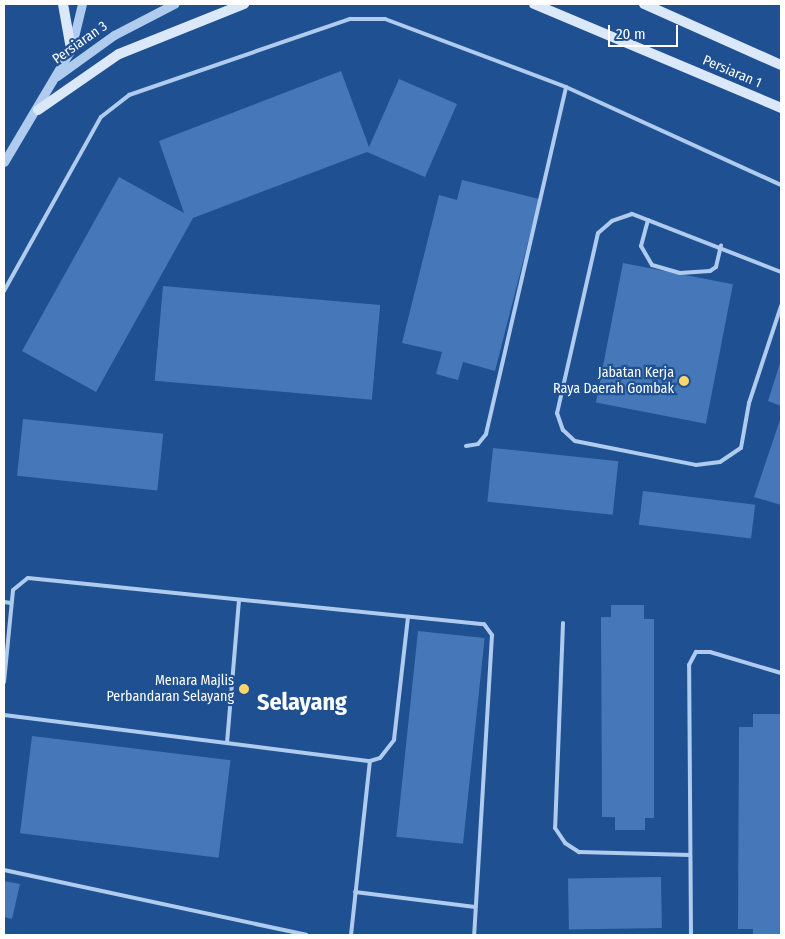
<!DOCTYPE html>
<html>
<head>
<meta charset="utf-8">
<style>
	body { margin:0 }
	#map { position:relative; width:785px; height:939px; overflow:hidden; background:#1e5092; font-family:"Fira Sans Condensed",sans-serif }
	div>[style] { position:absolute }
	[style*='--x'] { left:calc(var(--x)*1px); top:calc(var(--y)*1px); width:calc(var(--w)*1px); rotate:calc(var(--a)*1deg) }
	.building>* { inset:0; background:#4678b9; transform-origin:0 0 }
	.service>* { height:4px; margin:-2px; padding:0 2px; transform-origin:2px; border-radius:2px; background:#afcbee }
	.tertiary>* { height:9px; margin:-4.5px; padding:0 4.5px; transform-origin:4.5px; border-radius:4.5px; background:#afcbee }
	.secondary>* { height:10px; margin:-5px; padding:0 5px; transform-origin:5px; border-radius:5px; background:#dbe8fa }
	.dots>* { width:14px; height:14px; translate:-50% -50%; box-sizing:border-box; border:2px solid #1e5092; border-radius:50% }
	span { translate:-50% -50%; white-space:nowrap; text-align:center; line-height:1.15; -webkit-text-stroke:4.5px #1e5092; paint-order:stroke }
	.street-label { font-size:14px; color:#fff }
	.poi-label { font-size:14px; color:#fff }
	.right { translate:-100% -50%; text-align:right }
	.town-label { font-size:24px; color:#fff; font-weight:700 }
	.frame { position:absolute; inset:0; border:5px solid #fff; pointer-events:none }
	.scale { position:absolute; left:608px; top:25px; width:70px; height:22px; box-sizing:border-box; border:2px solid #fff; border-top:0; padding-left:6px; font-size:15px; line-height:18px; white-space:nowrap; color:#fff; -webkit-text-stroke:4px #1e5092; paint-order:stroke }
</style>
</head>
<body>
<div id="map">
	<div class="building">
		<div style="clip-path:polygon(341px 71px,369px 147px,399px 79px,457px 104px,425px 177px,367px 152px,193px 218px,96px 392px,22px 351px,119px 177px,184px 213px,159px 141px)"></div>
		<div style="clip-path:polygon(462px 180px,539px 199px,495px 371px,463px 362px,458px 380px,436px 374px,442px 352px,402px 343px,439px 195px,457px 200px)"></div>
		<div style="left:623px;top:263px;width:112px;height:142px;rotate:11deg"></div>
		<div style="left:163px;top:286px;width:218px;height:95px;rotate:5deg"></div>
		<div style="clip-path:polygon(781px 360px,781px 406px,768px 401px)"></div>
		<div style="left:23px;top:419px;width:141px;height:57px;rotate:6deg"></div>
		<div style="clip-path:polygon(780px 420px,781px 421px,781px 505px,754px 497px)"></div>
		<div style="left:493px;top:448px;width:126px;height:54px;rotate:6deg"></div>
		<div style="left:643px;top:491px;width:113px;height:34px;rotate:7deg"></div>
		<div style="clip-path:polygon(611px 605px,644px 605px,644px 619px,654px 619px,654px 818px,645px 818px,645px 830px,615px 830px,615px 817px,602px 817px,601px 617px,611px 617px)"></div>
		<div style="left:418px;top:631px;width:67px;height:207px;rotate:6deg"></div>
		<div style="clip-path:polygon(753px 714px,781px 714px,781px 935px,753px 935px,753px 929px,738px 929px,739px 727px,753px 727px)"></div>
		<div style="left:32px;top:736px;width:200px;height:98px;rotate:7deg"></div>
		<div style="left:661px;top:877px;width:51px;height:93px;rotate:89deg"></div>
		<div style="clip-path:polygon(4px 881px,20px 884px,12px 919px,4px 917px)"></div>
	</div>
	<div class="service">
		<div style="--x:648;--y:220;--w:27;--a:105"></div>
		<div style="--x:641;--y:246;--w:22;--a:60"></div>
		<div style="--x:652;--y:265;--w:29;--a:16"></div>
		<div style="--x:680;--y:273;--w:30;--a:-4"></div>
		<div style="--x:710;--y:271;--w:7;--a:-34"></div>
		<div style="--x:716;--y:267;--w:22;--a:-77"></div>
		<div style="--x:781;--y:272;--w:160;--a:-158.7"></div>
		<div style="--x:632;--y:214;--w:21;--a:161"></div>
		<div style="--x:612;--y:221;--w:18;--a:139"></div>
		<div style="--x:598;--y:233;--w:185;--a:102.8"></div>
		<div style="--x:557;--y:413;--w:18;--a:71"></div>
		<div style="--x:563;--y:430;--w:16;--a:43"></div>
		<div style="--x:575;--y:441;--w:123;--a:11.2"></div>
		<div style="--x:696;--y:465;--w:24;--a:-7"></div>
		<div style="--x:720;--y:462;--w:25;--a:-34"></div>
		<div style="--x:741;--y:448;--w:46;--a:-79.9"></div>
		<div style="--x:749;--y:403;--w:102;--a:-71.7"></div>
		<div style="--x:4;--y:291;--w:199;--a:-60.9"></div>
		<div style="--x:101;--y:117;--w:36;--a:-38"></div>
		<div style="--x:129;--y:95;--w:234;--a:-19"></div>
		<div style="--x:350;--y:19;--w:35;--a:0"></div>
		<div style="--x:385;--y:19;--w:193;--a:20.6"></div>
		<div style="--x:566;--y:87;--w:236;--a:24.5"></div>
		<div style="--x:466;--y:446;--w:12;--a:-9"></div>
		<div style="--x:478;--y:444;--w:13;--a:-51"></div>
		<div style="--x:486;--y:434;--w:356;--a:-77"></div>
		<div style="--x:4;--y:602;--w:7;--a:8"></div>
		<div style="--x:563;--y:623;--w:205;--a:92.2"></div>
		<div style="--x:555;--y:828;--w:18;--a:56"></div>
		<div style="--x:565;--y:843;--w:17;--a:33"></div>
		<div style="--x:579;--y:852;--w:111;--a:1.5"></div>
		<div style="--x:4;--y:682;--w:92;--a:-84.4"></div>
		<div style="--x:13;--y:590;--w:19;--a:-39"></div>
		<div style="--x:28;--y:578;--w:458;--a:5.8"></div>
		<div style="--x:484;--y:624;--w:14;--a:54"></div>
		<div style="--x:492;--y:635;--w:301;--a:93.4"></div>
		<div style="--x:4;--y:715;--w:369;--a:7.2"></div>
		<div style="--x:370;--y:761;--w:10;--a:-17"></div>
		<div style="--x:380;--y:758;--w:23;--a:-52"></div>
		<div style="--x:394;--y:740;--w:124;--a:-83.5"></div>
		<div style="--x:227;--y:743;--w:143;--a:-85.2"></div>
		<div style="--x:4;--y:870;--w:309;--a:12.1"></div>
		<div style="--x:355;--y:892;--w:121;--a:7.1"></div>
		<div style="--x:351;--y:935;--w:175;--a:-83.8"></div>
		<div style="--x:691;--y:935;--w:270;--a:-90.4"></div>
		<div style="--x:689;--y:665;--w:15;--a:-62"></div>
		<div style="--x:696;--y:652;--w:14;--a:0"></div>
		<div style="--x:710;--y:652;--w:74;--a:16.5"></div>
	</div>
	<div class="tertiary">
		<div style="--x:57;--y:76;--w:70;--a:-35.7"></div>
		<div style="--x:114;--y:35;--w:68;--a:-27.3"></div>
		<div style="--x:4;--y:162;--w:131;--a:-59.3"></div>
		<div style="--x:71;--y:49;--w:46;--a:-76.3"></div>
	</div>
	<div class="secondary">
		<div style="--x:63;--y:4;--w:46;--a:79.9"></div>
		<div style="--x:534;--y:4;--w:268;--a:22.8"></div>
		<div style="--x:644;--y:4;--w:150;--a:24"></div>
		<div style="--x:38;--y:110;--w:98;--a:-34.7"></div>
		<div style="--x:119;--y:54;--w:135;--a:-21.8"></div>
	</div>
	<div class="dots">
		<div style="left:684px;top:381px;background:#fdd56e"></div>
		<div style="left:244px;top:689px;background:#fdd56e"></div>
	</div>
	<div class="street-label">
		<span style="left:80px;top:43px;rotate:-35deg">Persiaran 3</span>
		<span style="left:732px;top:72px;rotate:23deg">Persiaran 1</span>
	</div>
	<div class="poi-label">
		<span class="right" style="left:674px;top:381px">Jabatan Kerja<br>Raya Daerah Gombak</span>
		<span class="right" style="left:234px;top:689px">Menara Majlis<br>Perbandaran Selayang</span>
	</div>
	<div class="town-label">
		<span style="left:302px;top:703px">Selayang</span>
	</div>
	<div class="frame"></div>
	<div class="scale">20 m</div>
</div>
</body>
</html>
